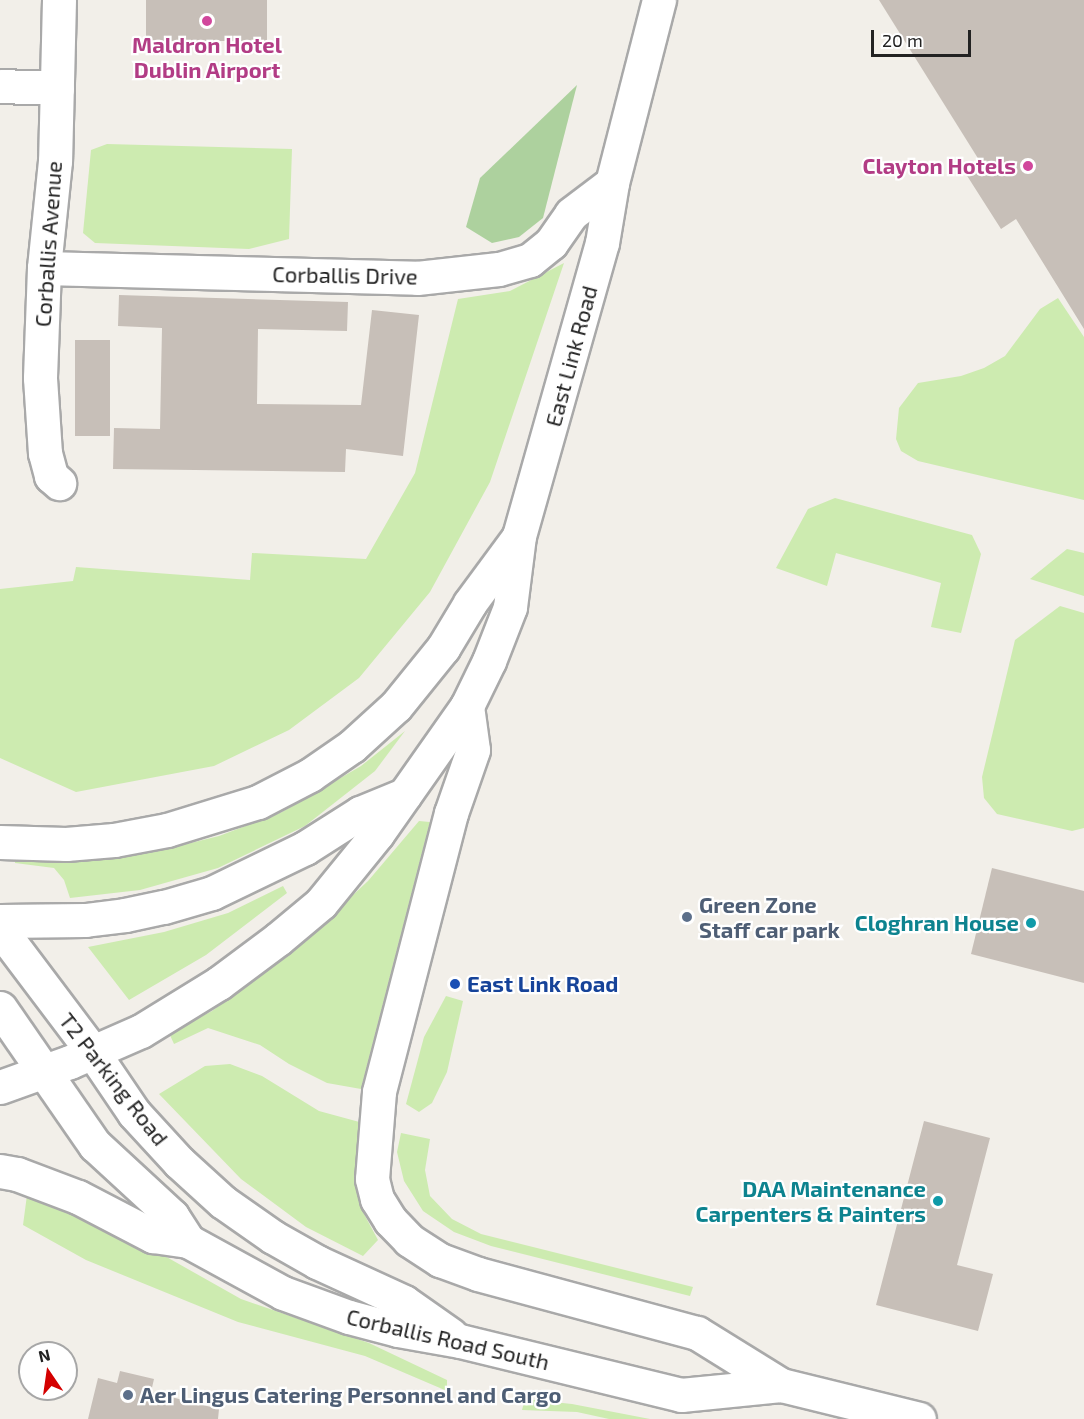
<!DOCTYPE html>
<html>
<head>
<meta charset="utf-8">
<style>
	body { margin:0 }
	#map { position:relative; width:1084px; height:1419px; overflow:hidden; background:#f2efe9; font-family:"Exo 2",sans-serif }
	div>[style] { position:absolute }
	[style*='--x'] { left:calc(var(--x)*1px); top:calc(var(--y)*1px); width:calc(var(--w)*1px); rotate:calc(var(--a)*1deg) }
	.grass>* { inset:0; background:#cdebb0 }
	.forest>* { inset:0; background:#add19e }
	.building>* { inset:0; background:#c7bfb8; transform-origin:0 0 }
	.roads { filter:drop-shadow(2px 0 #a9a9a9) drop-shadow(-2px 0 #a9a9a9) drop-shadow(0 2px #a9a9a9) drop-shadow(0 -2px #a9a9a9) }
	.minor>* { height:33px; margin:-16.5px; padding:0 16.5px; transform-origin:16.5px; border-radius:16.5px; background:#fff }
	.dots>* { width:16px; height:16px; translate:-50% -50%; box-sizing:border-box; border:3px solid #fff; border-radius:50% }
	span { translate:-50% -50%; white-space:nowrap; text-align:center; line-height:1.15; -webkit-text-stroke:4.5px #fff; paint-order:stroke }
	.hotel-label { font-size:22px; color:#b23c85; font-weight:700 }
	.right { translate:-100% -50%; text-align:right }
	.street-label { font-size:22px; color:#222 }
	.service-label { font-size:22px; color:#4e5e75; font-weight:700 }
	.left { translate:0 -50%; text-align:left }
	.culture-label { font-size:22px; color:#0d838f; font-weight:700 }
	.transit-label { font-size:22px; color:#164399; font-weight:700 }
	.north { position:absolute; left:18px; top:1341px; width:60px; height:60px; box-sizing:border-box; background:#fff; border:2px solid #a7a7a7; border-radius:50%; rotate:347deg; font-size:16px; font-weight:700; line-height:24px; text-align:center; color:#222 }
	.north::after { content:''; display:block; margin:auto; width:21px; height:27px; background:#d40000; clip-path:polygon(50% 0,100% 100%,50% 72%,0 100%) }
	.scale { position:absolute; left:871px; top:30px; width:100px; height:27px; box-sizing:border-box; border:3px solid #222; border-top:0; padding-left:8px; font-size:18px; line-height:21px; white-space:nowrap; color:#222; -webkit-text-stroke:4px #fff; paint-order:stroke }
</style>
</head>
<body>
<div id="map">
	<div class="grass">
		<div style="clip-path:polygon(107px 144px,292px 149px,289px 239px,249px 249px,95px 243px,83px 233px,91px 150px)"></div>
		<div style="clip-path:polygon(564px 263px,490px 482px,430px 592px,359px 678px,289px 730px,214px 766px,76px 792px,0 758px,0 589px,73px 581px,76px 567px,250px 580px,252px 553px,366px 559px,415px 473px,458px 299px,510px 291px)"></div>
		<div style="clip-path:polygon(1058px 298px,1084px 337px,1084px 500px,918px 461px,901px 451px,896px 439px,899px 408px,918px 383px,961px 376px,984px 368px,1005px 356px,1040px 309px)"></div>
		<div style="clip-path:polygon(835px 498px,972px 535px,981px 554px,961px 633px,931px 627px,941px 583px,836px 553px,827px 586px,776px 568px,808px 509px)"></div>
		<div style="clip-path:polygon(1067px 549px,1084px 553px,1084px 596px,1030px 579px)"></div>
		<div style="clip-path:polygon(1060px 606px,1084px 613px,1084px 828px,1072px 831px,997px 814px,984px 798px,982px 777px,1015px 640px)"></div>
		<div style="clip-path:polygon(405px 731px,375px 771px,305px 826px,218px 868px,140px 890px,70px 898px,64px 880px,54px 868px,15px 863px,15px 855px,79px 858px,154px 852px,219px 836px,282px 812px,361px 766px)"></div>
		<div style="clip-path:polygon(419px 821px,430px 822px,361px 1089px,327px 1083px,289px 1064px,260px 1045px,208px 1028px,174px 1044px,169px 1033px,212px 1011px,294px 950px,368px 881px)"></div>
		<div style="clip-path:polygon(283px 886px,287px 893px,206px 955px,129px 1000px,88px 947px,164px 932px,228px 913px)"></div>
		<div style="clip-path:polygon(446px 996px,463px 1001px,447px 1072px,432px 1103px,419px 1112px,406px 1104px,424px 1037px)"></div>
		<div style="clip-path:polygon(230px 1064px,262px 1076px,319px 1111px,363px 1123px,356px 1175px,364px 1214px,378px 1240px,363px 1256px,306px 1227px,241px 1179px,159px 1094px,205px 1066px)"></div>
		<div style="clip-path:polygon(401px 1133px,430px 1139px,425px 1170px,430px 1196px,452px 1219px,481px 1234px,693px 1287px,690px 1296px,491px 1246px,454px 1232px,423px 1211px,404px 1181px,397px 1152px)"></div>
		<div style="clip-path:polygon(27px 1195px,88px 1219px,163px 1255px,241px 1299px,369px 1343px,447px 1380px,447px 1391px,365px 1356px,238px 1322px,86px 1260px,23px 1225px)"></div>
		<div style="clip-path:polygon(525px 1399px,572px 1404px,650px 1419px,609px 1419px,577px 1412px,522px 1410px)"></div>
	</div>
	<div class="forest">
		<div style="clip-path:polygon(577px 85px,543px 218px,519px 237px,492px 243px,466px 227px,480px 178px)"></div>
	</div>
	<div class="building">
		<div style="left:146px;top:0;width:121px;height:41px"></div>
		<div style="clip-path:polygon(879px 0,1084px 0,1084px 329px,1016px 219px,1001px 229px,964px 171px,979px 160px)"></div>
		<div style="clip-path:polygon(119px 295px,348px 302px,347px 331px,258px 329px,257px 404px,361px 405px,372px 310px,419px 315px,403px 456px,346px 449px,345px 472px,113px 469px,114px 428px,160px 429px,162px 328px,118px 326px)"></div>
		<div style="left:75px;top:340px;width:35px;height:96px"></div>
		<div style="clip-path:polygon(992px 868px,1084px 891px,1084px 983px,971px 954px)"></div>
		<div style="clip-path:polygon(924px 1121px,990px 1138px,957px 1265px,993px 1274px,978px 1331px,876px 1305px)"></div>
		<div style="clip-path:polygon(120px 1371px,154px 1379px,151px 1392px,219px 1409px,218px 1419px,88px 1419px,98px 1378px,117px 1383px)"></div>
	</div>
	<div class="roads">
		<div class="minor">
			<div style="--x:59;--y:0;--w:161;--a:91.4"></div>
			<div style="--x:55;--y:161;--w:108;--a:95.9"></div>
			<div style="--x:44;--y:268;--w:110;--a:92.1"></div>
			<div style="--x:40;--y:378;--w:75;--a:86.2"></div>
			<div style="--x:45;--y:453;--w:24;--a:75"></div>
			<div style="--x:51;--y:476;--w:11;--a:41"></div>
			<div style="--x:0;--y:86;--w:57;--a:2"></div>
			<div style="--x:44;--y:268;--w:373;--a:1.5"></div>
			<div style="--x:417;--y:278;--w:82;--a:-6.3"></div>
			<div style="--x:499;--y:269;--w:32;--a:-16"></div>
			<div style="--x:530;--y:260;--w:27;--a:-39"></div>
			<div style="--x:551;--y:243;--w:35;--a:-55"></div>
			<div style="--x:571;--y:214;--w:51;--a:-37.1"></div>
			<div style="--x:467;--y:706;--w:44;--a:82.2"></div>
			<div style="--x:473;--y:750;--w:67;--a:109.2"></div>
			<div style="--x:451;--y:813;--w:288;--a:104.5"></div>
			<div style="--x:379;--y:1092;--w:87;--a:94.6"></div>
			<div style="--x:372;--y:1179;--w:21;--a:76"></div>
			<div style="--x:377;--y:1199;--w:25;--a:58"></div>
			<div style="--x:390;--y:1220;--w:28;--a:46"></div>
			<div style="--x:409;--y:1240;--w:37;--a:33"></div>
			<div style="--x:440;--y:1260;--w:40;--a:20.2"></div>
			<div style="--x:478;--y:1274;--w:227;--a:15.1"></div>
			<div style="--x:697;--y:1333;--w:99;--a:31.8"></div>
			<div style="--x:0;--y:842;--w:66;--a:1.7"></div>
			<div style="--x:66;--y:844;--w:48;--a:-4.8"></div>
			<div style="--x:114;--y:840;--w:54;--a:-10.7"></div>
			<div style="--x:167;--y:830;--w:95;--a:-17.1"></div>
			<div style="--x:258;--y:802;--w:59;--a:-27.4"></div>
			<div style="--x:310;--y:775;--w:51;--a:-34.6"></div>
			<div style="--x:352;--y:746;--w:59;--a:-42.3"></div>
			<div style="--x:396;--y:706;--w:75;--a:-51"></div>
			<div style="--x:443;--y:648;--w:52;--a:-59"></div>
			<div style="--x:470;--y:603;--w:81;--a:-53.6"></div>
			<div style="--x:0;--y:921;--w:85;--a:-0.7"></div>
			<div style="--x:85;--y:920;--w:40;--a:-7.1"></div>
			<div style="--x:125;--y:915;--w:40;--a:-12"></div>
			<div style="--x:164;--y:907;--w:50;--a:-16.3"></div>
			<div style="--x:212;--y:893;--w:103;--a:-25.8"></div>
			<div style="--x:305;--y:848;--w:65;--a:-32.5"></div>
			<div style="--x:360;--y:813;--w:48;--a:-22.2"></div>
			<div style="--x:0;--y:929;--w:153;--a:53"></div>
			<div style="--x:92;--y:1051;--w:75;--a:55.9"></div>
			<div style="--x:134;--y:1113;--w:67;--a:47.4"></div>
			<div style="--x:179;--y:1162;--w:59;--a:42.3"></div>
			<div style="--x:223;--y:1202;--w:61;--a:35"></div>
			<div style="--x:273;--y:1237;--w:51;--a:29.6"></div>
			<div style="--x:317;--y:1262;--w:96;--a:24.7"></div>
			<div style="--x:404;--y:1302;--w:57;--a:35.1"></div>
			<div style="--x:0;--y:1008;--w:167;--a:55.3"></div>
			<div style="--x:95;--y:1145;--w:105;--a:42.7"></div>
			<div style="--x:172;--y:1216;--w:30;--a:57"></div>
			<div style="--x:0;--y:1087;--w:74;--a:-19.7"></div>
			<div style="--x:70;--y:1062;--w:77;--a:-23.6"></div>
			<div style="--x:141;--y:1031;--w:92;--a:-31.6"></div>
			<div style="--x:219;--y:983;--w:74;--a:-36.7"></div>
			<div style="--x:278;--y:939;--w:56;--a:-39.9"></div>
			<div style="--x:321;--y:903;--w:89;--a:-50.9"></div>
			<div style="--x:377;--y:834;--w:156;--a:-54.9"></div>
			<div style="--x:467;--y:706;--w:50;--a:-63.9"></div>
			<div style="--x:489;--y:661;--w:58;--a:-68.7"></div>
			<div style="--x:510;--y:607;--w:72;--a:-82.8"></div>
			<div style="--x:519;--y:536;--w:305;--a:-74.2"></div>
			<div style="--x:602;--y:243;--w:61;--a:-80.5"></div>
			<div style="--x:612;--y:183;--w:189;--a:-75.6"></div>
			<div style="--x:0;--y:1171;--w:17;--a:10"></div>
			<div style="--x:17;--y:1174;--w:65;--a:20.7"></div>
			<div style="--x:78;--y:1197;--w:85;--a:27.5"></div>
			<div style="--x:153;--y:1236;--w:35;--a:8"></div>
			<div style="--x:188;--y:1241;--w:108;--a:28.7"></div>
			<div style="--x:283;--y:1293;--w:70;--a:20"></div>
			<div style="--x:349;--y:1317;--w:51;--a:14.9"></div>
			<div style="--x:398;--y:1330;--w:63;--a:10.1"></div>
			<div style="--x:460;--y:1341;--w:228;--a:13.7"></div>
			<div style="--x:681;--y:1395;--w:100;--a:-5.7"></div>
			<div style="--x:781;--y:1385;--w:142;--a:13.8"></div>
		</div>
	</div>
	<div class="dots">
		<div style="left:207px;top:21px;background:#d1479c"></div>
		<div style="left:1028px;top:166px;background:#d1479c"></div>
		<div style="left:687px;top:917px;background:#5c6f8a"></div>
		<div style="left:1031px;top:923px;background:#0f9aa8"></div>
		<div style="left:455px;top:984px;background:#1a4fb4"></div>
		<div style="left:938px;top:1201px;background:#0f9aa8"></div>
		<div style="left:128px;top:1395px;background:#5c6f8a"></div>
	</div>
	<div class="hotel-label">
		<span style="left:207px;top:57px">Maldron Hotel<br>Dublin Airport</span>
		<span class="right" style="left:1016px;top:166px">Clayton Hotels</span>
	</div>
	<div class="street-label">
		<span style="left:48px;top:244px;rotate:-86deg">Corballis Avenue</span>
		<span style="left:345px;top:275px;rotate:1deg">Corballis Drive</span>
		<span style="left:571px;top:356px;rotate:-75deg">East Link Road</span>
		<span style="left:114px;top:1079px;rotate:52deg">T2 Parking Road</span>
		<span style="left:448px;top:1339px;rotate:13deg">Corballis Road South</span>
	</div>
	<div class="service-label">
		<span class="left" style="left:699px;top:917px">Green Zone<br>Staff car park</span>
		<span class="left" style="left:140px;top:1395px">Aer Lingus Catering Personnel and Cargo</span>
	</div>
	<div class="culture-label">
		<span class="right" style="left:1019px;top:923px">Cloghran House</span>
		<span class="right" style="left:926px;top:1201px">DAA Maintenance<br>Carpenters &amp; Painters</span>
	</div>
	<div class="transit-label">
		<span class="left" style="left:467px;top:984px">East Link Road</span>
	</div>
	<div class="north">N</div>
	<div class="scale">20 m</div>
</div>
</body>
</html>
